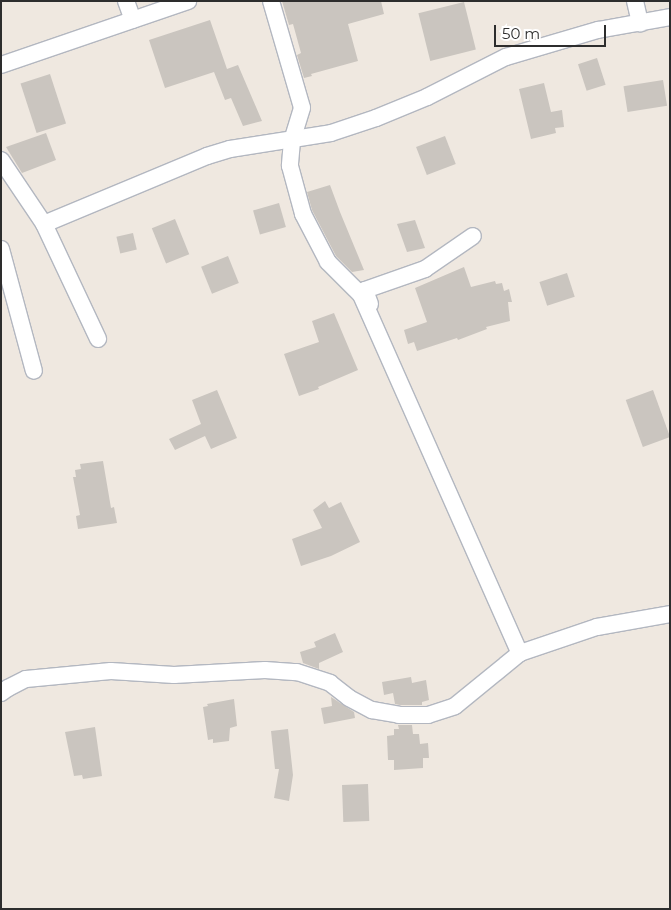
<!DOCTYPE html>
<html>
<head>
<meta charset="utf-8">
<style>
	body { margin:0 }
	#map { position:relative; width:671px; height:910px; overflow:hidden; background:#efe8e0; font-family:Montserrat,sans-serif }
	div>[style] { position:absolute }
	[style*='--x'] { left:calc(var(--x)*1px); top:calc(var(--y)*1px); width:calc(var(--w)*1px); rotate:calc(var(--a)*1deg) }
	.building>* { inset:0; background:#cac5bf; transform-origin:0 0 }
	.roads { filter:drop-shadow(1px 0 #b3b7c0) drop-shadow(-1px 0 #b3b7c0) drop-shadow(0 1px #b3b7c0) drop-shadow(0 -1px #b3b7c0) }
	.minor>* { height:16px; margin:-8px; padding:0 8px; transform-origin:8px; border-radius:8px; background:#fff }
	span { translate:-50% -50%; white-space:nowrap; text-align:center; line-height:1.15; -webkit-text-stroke:4px #fff; paint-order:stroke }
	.frame { position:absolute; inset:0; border:2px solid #2d2d2d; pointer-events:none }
	.scale { position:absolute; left:494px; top:25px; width:112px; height:22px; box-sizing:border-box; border:2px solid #2d2d2d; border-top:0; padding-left:6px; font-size:15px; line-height:18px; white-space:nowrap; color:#2d2d2d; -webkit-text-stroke:4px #fff; paint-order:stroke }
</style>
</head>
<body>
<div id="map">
	<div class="building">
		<div style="clip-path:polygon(282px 1px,381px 1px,384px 14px,348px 24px,358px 61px,311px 74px,312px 76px,304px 78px,297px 55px,301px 53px,293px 24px,289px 25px)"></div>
		<div style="left:464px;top:2px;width:49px;height:47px;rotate:76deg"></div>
		<div style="clip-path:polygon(210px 20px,227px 69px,238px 65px,262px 121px,243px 126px,231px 98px,225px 100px,214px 72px,165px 88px,149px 40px)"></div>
		<div style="left:597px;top:58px;width:28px;height:20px;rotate:72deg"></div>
		<div style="left:50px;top:74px;width:52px;height:31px;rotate:72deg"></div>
		<div style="left:663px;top:80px;width:26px;height:40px;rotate:81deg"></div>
		<div style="clip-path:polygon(544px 83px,551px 112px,562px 110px,564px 127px,555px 128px,556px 133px,531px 139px,519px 89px)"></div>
		<div style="clip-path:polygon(46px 133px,56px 160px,22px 173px,6px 147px)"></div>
		<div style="left:445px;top:136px;width:30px;height:31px;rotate:69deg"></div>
		<div style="clip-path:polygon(330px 185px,340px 212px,364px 270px,352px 272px,336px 256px,312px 210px,307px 192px)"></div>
		<div style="left:279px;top:203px;width:25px;height:27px;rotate:74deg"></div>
		<div style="left:175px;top:219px;width:38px;height:25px;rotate:68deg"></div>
		<div style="clip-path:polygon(415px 220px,425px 248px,407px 252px,397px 224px)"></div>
		<div style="left:133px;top:233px;width:17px;height:17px;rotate:77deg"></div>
		<div style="left:228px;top:256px;width:29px;height:29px;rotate:68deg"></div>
		<div style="clip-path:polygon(464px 267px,471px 287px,495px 281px,496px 284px,502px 283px,504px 291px,509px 289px,512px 302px,508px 302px,510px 321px,486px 327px,487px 329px,458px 340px,457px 338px,417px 351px,414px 342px,408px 344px,404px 330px,427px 322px,415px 288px)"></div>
		<div style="left:567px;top:273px;width:25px;height:29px;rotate:72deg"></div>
		<div style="clip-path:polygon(334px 313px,358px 370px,318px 387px,319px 389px,299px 396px,284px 354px,319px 342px,312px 321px)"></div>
		<div style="clip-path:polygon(217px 390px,237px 438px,211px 449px,205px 436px,175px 450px,169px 439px,201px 424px,192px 400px)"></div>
		<div style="left:653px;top:390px;width:50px;height:29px;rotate:70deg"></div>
		<div style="clip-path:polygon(103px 461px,111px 508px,114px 507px,117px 523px,78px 529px,76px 516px,80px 515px,73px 477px,76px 477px,75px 470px,81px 469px,80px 464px)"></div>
		<div style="clip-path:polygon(325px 501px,329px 508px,341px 502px,360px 542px,331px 556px,301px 566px,292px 539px,322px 528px,313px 510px)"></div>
		<div style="clip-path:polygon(335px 633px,343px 652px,319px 663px,319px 669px,303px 663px,300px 652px,316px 647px,314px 642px)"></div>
		<div style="clip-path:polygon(411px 677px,412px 683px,426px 680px,429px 700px,422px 702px,422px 705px,400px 705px,395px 704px,393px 693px,384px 695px,382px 682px)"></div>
		<div style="clip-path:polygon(331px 697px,354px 712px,355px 718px,324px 724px,321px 708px,332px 706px)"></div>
		<div style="clip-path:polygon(234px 699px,237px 726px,230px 728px,229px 741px,213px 743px,213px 739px,208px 740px,203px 707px,208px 706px,207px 704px)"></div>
		<div style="clip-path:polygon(398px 725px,412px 725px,413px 734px,419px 734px,420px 744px,428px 743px,429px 758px,423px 758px,423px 768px,394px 770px,394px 760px,388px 760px,387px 736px,394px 735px,394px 729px,399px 729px)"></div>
		<div style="clip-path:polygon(95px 727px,102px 776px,83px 779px,82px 775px,74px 776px,65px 732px)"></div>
		<div style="clip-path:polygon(288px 729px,293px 775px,289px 801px,274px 798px,279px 769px,275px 769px,271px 731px)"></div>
		<div style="left:368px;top:784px;width:37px;height:26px;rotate:88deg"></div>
	</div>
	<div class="roads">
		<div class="minor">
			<div style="--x:126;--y:1;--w:20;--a:70"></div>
			<div style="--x:271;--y:1;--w:111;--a:73.8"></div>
			<div style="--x:302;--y:108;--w:34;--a:107"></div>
			<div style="--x:292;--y:141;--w:25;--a:95"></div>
			<div style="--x:290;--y:166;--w:50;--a:74.8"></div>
			<div style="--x:303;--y:214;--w:54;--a:62.5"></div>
			<div style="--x:328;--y:262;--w:47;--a:45"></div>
			<div style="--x:361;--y:295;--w:392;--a:66.1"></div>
			<div style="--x:635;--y:1;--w:23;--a:77"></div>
			<div style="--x:1;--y:65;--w:198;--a:-18.9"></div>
			<div style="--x:1;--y:160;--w:77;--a:56.1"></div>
			<div style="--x:44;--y:224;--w:127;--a:64.8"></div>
			<div style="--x:44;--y:224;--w:177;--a:-22.6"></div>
			<div style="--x:207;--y:156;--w:24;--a:-17"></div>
			<div style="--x:230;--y:149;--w:102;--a:-9"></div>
			<div style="--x:331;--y:133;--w:47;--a:-18.4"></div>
			<div style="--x:376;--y:118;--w:55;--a:-22.4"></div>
			<div style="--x:427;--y:97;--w:89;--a:-26.9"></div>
			<div style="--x:506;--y:57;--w:96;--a:-16.4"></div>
			<div style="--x:598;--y:30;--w:73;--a:-10.2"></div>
			<div style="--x:1;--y:249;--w:126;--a:74.9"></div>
			<div style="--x:370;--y:304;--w:15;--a:-110"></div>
			<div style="--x:365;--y:290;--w:64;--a:-19.3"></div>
			<div style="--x:425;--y:269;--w:58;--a:-34.5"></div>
			<div style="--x:1;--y:693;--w:9;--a:-36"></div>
			<div style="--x:8;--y:688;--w:20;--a:-27"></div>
			<div style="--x:26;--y:679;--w:85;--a:-5.4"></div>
			<div style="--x:111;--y:671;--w:63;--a:3.6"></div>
			<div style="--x:174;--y:675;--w:91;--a:-3.1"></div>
			<div style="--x:265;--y:670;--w:32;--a:4"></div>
			<div style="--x:297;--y:672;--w:35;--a:18"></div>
			<div style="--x:330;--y:683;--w:24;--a:38"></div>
			<div style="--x:349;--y:698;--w:26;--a:28"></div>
			<div style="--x:372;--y:710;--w:27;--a:10"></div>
			<div style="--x:399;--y:715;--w:29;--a:0"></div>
			<div style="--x:428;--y:715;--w:28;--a:-18"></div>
			<div style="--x:455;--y:706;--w:84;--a:-39.2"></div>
			<div style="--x:520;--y:653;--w:81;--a:-18.7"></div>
			<div style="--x:597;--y:627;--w:74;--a:-10.1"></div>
		</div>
	</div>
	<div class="frame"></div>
	<div class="scale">50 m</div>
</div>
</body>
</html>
